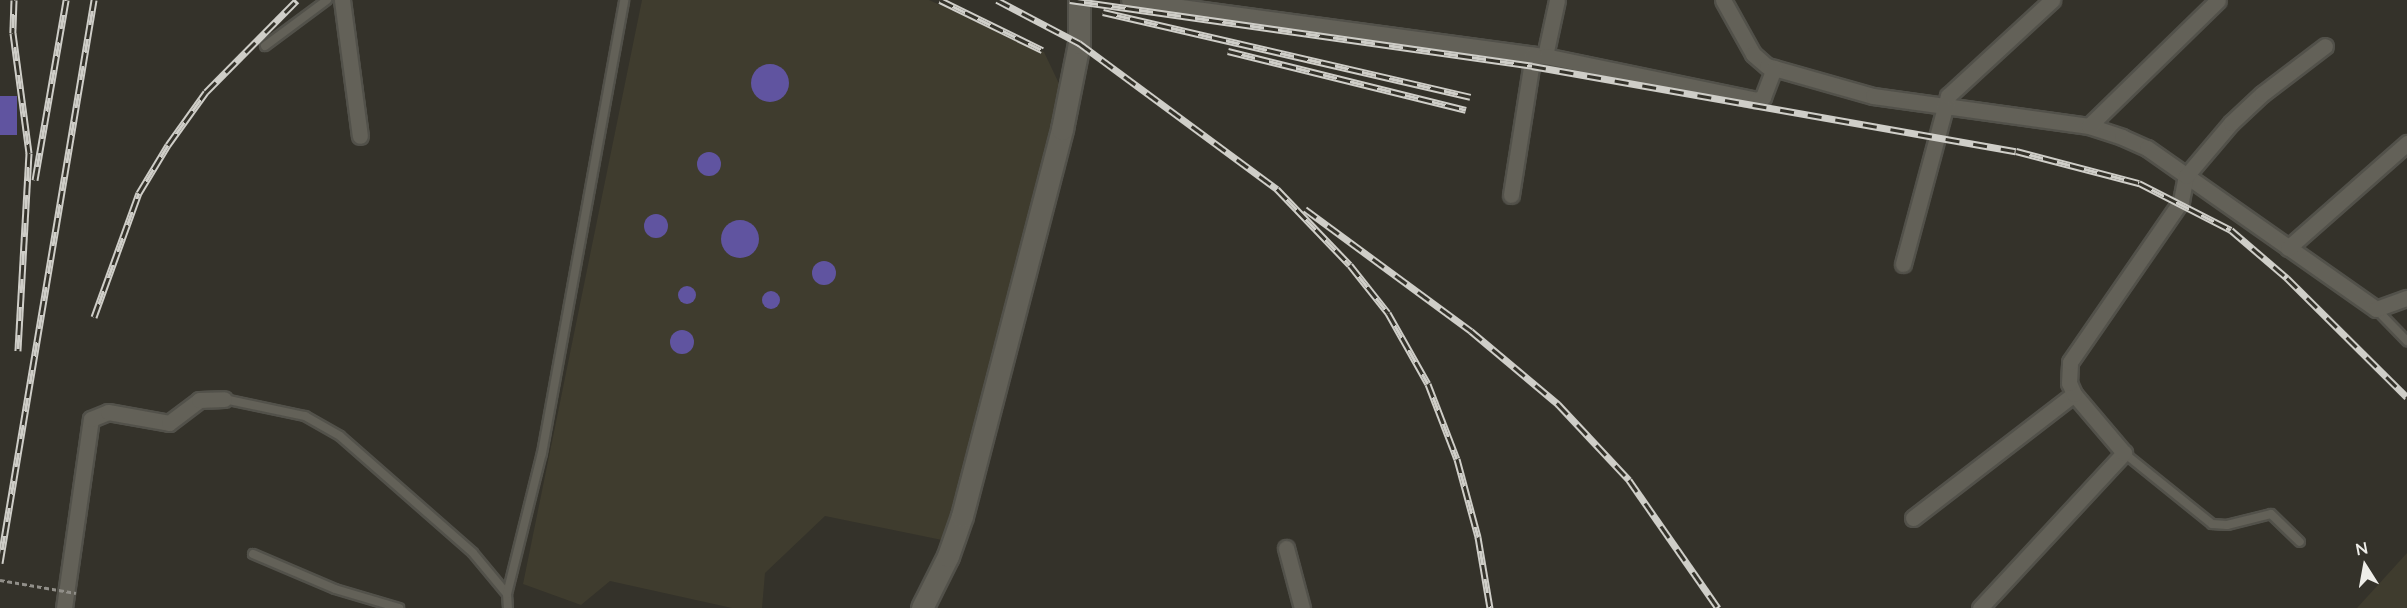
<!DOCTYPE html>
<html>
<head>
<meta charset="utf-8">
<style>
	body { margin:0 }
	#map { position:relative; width:2407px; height:608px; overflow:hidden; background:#34322a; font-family:Lato,sans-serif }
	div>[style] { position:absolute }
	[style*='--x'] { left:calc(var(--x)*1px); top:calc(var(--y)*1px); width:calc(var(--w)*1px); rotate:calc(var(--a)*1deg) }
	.built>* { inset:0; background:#3f3c2e }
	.building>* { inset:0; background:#6054a0; transform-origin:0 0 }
	.round { border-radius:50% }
	.roads { filter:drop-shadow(2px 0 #52514a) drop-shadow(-2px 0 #52514a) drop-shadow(0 2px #52514a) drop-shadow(0 -2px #52514a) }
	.lane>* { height:8px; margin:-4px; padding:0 4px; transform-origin:4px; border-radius:4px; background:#636158 }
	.street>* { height:15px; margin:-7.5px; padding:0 7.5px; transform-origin:7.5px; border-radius:7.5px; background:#636158 }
	.secondary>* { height:21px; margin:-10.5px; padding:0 10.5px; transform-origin:10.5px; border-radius:10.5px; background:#636158 }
	.rail>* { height:7px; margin-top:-3.5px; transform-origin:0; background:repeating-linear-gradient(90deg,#34322a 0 14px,#cfcec8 0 28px); box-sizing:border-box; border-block:2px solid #cfcec8 }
	.path-bridge>* { height:3px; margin-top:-1.5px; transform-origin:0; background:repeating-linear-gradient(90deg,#918f89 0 4.5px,transparent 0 7.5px) }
	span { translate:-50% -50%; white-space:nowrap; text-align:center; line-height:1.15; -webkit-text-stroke:4.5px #34322a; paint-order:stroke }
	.north { position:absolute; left:2335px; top:536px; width:60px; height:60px; -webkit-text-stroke:4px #34322a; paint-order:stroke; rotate:349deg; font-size:16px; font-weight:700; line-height:24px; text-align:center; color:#eeede8 }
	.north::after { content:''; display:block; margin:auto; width:21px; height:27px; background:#eeede8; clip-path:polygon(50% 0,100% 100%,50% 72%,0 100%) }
</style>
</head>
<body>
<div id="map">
	<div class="built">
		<div style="clip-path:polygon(642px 0,929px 0,1044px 52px,1064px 94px,947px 541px,825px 516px,765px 573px,762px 608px,732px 608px,610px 581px,581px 605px,523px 584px)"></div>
		<div style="clip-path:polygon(2407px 553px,2407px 608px,2357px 608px)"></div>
	</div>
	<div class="building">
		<div class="round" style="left:751px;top:64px;width:38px;height:38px"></div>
		<div style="left:0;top:96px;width:17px;height:39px"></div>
		<div class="round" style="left:697px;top:152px;width:24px;height:24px"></div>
		<div class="round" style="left:644px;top:214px;width:24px;height:24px"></div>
		<div class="round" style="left:721px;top:220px;width:38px;height:38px"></div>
		<div class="round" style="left:812px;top:261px;width:24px;height:24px"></div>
		<div class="round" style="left:678px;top:286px;width:18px;height:18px"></div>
		<div class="round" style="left:762px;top:291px;width:18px;height:18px"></div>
		<div class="round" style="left:670px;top:330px;width:24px;height:24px"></div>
	</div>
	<div class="roads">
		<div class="lane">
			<div style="--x:265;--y:46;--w:77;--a:-36.6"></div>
			<div style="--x:2376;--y:309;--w:45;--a:45.9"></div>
			<div style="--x:224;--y:399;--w:83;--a:11.9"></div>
			<div style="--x:305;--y:416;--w:40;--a:29.7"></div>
			<div style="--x:340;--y:436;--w:177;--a:41.3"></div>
			<div style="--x:473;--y:553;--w:53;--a:50.3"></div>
			<div style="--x:507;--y:594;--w:14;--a:86"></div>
			<div style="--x:2124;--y:453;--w:113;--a:38.9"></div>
			<div style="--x:2212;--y:524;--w:15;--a:4"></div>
			<div style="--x:2227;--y:525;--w:45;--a:-14"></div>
			<div style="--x:2271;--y:514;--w:40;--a:44"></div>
			<div style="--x:253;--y:554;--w:89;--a:23.1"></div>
			<div style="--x:335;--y:589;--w:67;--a:16.5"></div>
			<div style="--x:507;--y:594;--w:145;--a:-76.1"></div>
			<div style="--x:542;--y:453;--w:460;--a:-79.7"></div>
		</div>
		<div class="street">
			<div style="--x:342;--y:0;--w:137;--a:82.5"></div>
			<div style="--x:1129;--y:0;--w:420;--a:7.7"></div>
			<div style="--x:1545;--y:56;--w:57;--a:-77.9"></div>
			<div style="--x:1723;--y:0;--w:62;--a:60.9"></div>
			<div style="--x:1753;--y:54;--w:18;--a:41"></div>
			<div style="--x:1767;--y:66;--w:110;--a:15.8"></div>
			<div style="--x:1873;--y:96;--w:218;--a:7.9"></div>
			<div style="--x:2089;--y:126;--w:35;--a:18"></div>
			<div style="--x:2122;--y:137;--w:27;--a:24"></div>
			<div style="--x:2147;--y:148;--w:280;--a:35.1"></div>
			<div style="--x:2376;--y:309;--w:33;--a:-20"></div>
			<div style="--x:1545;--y:56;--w:217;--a:11.7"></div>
			<div style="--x:1757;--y:100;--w:7;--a:-27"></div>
			<div style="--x:1763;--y:97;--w:31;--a:-69"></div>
			<div style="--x:2089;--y:126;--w:180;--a:-44.3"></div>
			<div style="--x:1511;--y:195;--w:142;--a:-81.1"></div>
			<div style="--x:2288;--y:248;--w:159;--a:-41.4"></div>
			<div style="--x:1903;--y:264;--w:174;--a:-75"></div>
			<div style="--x:1948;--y:96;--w:142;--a:-42.7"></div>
			<div style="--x:1913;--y:518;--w:203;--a:-37.6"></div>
			<div style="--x:1286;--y:548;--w:62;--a:75.1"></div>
			<div style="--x:64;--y:608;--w:191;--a:-81.9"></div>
			<div style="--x:91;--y:419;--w:18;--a:-22"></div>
			<div style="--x:108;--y:412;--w:62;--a:10.2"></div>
			<div style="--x:169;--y:423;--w:38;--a:-37"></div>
			<div style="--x:199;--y:400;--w:25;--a:-2"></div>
			<div style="--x:1980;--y:608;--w:212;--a:-47.1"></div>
			<div style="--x:2124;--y:453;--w:77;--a:-130.3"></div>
			<div style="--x:2074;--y:394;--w:12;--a:-114"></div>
			<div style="--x:2069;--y:383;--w:21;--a:-87"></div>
			<div style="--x:2070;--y:362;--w:196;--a:-55.4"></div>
			<div style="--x:2181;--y:201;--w:25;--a:-79"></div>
			<div style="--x:2186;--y:176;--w:70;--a:-49.7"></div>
			<div style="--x:2231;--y:123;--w:42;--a:-43.1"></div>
			<div style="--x:2262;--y:94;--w:79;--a:-37.3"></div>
		</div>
		<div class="secondary">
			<div style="--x:922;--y:608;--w:58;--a:-63.4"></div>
			<div style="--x:948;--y:556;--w:42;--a:-70.7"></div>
			<div style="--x:962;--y:516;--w:400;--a:-75.5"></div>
			<div style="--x:1062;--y:129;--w:88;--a:-78.8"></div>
			<div style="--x:1079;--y:43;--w:43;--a:-90"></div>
		</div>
	</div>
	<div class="rail">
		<div style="--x:14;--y:0;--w:33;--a:92"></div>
		<div style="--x:13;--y:33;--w:121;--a:82.4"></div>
		<div style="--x:29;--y:153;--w:198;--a:93.2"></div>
		<div style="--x:940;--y:0;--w:114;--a:26.1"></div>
		<div style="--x:997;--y:0;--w:93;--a:27.7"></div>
		<div style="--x:1079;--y:43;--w:246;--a:36.4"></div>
		<div style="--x:1277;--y:189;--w:105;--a:46.2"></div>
		<div style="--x:1350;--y:265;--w:61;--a:51.6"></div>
		<div style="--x:1388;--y:313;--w:81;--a:60.6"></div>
		<div style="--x:1428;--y:384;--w:80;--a:68.9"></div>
		<div style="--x:1457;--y:459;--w:81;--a:74.9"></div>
		<div style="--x:1478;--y:537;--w:72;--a:80.4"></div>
		<div style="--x:1070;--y:0;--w:467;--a:8.1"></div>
		<div style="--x:1532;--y:66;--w:491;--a:10"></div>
		<div style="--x:2016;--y:151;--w:127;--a:14.6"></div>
		<div style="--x:2139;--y:183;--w:103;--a:27.1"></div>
		<div style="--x:2231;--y:230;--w:74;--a:40.6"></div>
		<div style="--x:2287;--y:278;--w:169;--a:44.8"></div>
		<div style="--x:1103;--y:12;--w:377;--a:13"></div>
		<div style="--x:1228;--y:51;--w:245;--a:13.9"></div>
		<div style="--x:35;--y:180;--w:183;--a:-80.2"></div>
		<div style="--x:1305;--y:209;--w:206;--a:36.3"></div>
		<div style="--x:1471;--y:331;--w:114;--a:40"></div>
		<div style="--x:1558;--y:404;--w:104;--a:46.9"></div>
		<div style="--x:1629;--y:480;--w:156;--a:55.2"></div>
		<div style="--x:94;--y:317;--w:132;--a:-70.1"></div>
		<div style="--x:139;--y:193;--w:56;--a:-58.9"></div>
		<div style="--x:168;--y:145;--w:65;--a:-54.4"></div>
		<div style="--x:206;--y:92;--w:129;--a:-45.3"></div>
		<div style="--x:0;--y:563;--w:571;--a:-80.52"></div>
	</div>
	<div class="path-bridge">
		<div style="--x:0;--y:580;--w:77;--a:9.7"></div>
	</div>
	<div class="north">N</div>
</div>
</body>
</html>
